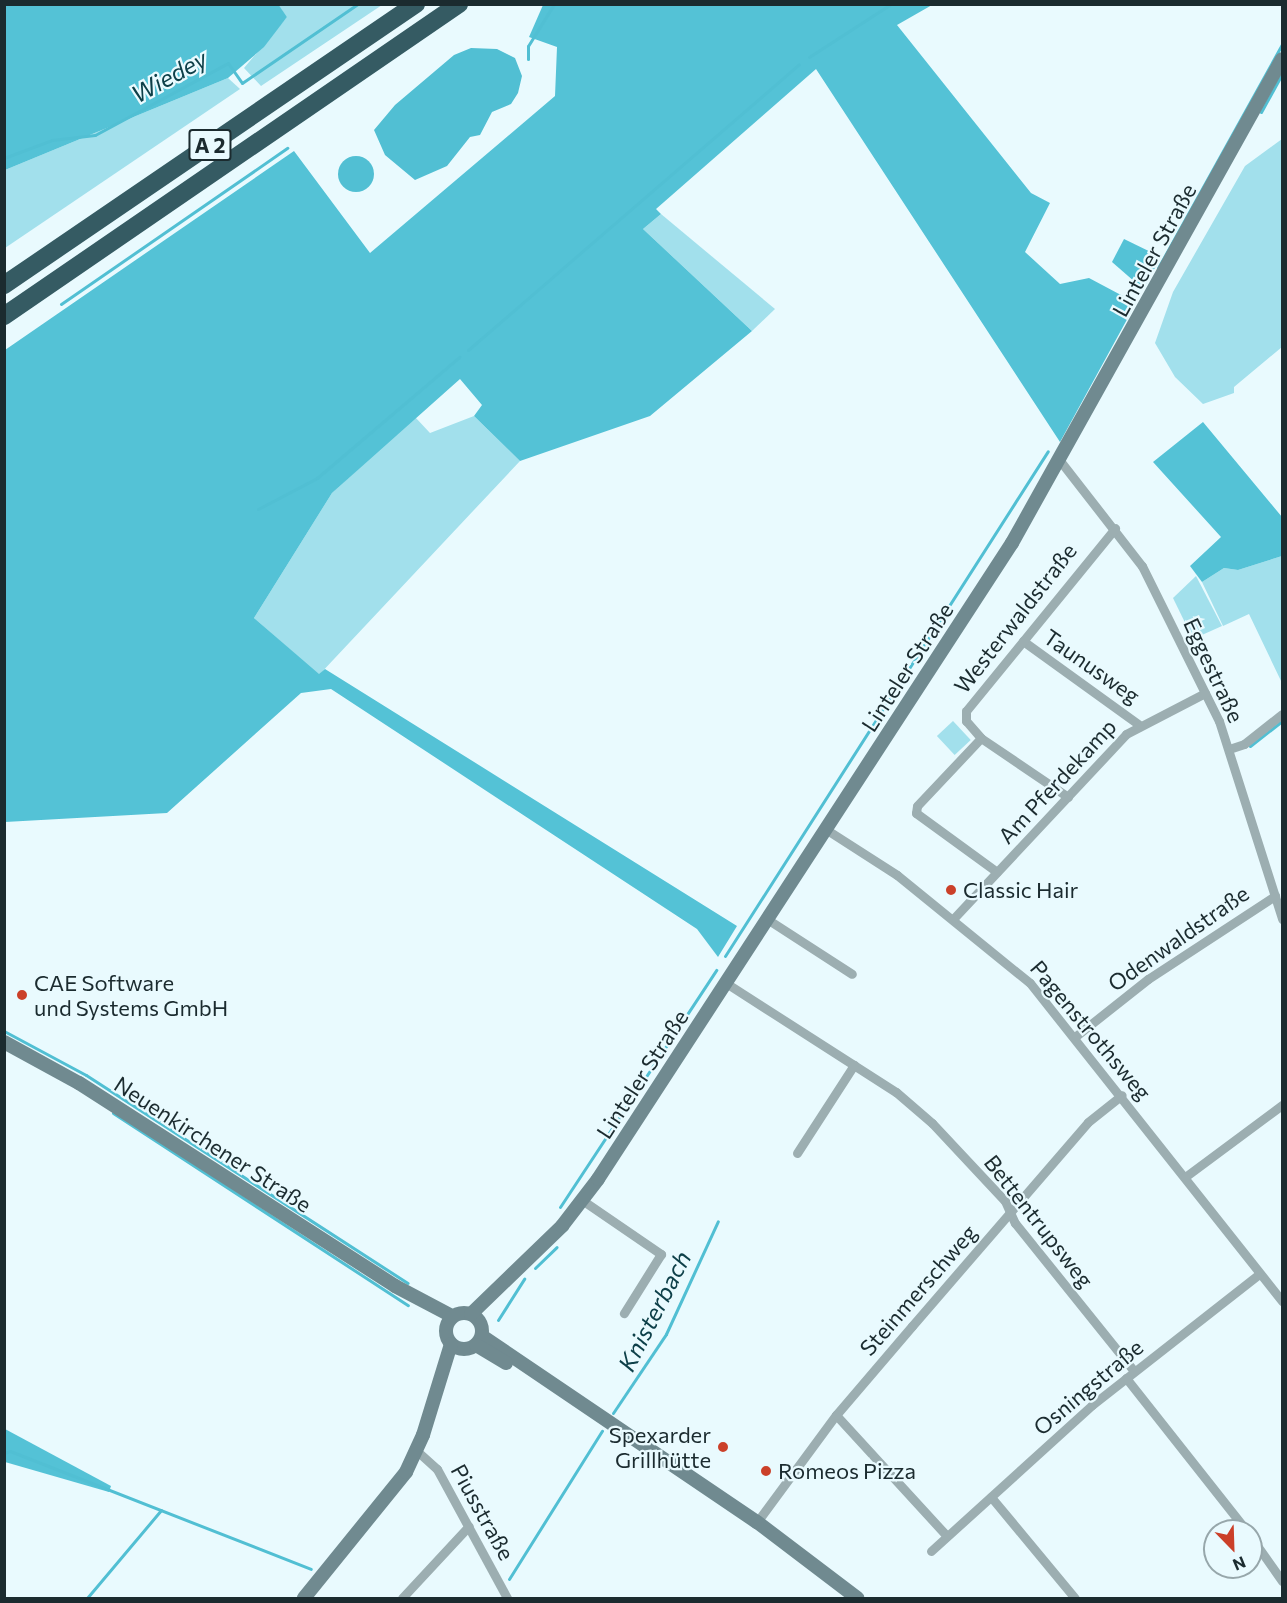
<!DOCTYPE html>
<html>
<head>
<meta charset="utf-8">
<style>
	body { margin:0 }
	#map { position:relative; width:1287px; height:1603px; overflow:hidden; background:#e9fafe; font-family:Commissioner,sans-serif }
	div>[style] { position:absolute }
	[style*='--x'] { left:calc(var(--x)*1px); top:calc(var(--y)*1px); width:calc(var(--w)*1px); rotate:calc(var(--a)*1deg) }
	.green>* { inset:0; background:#a2e0ec; transform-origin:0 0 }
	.forest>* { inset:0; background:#54c2d6 }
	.water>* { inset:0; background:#51bfd3 }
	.round { border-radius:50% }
	.stream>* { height:3px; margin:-1.5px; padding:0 1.5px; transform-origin:1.5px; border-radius:1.5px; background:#51bfd3 }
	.street>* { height:9px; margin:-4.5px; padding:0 4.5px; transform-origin:4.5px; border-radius:4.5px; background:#9caeb1 }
	.secondary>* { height:14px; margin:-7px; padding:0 7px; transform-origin:7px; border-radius:7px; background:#708a90 }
	.secondary>.ring { margin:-7px; padding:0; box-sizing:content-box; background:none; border:14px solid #708a90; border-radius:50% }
	.highway>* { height:18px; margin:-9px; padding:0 9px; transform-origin:9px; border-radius:9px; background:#355b63 }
	.dots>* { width:16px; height:16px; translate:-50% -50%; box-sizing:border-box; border:3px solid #e9fafe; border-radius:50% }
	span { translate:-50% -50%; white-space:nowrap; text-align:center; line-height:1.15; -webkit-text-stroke:4.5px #e9fafe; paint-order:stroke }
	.shield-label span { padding:2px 4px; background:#e9fafe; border:2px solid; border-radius:4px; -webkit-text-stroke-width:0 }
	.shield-label { font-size:21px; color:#1b2b2f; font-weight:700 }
	.street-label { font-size:22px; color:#1b2b2f }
	.poi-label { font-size:22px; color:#1b2b2f }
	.left { translate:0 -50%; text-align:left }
	.right { translate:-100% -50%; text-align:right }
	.water-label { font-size:24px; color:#0e4049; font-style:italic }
	.frame { position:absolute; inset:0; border:6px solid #1b2b2f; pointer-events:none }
	.north { position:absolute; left:1203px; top:1519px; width:60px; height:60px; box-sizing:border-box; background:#e9fafe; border:2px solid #97a7ab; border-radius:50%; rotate:157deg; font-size:16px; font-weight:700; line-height:24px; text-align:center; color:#1b2b2f }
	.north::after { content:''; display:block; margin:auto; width:21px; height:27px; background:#cb4029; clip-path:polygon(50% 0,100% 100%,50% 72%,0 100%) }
</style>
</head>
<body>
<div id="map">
	<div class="green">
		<div style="clip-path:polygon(278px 5px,382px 5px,261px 86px,244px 68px,287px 17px)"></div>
		<div style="clip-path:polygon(228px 78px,240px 89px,5px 248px,5px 170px)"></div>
		<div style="clip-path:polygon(1282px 139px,1282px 347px,1234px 387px,1234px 393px,1203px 404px,1175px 377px,1155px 343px,1173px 292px,1245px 166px)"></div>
		<div style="clip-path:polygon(661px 214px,775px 309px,752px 331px,643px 229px)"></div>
		<div style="clip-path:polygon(474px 416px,520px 461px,319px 675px,254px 618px,332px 493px,415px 417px,430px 433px)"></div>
		<div style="clip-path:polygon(1282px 556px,1282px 683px,1249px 614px,1223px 626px,1202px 582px,1224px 568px,1238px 570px)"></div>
		<div style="clip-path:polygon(1196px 576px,1222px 626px,1193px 639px,1173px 598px)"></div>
		<div style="left:953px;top:721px;width:26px;height:22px;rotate:47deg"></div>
	</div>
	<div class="forest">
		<div style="clip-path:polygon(278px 4px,287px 17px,264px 47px,228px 78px,5px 170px,5px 5px)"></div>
		<div style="clip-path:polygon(543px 5px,932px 5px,897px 25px,1031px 193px,1050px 203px,1025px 252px,1060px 284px,1089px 278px,1136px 303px,1060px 442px,816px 69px,656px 209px,661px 214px,643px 229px,752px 331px,650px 416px,520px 461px,474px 416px,482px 405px,460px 379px,332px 493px,254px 618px,319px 674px,325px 669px,737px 926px,718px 957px,697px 929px,331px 689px,301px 693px,167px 813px,5px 822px,5px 350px,294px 151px,370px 253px,555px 96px,557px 47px,529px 37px)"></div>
		<div style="clip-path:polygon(1124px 239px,1161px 257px,1143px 289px,1112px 262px)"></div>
		<div style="clip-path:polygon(1203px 422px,1282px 517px,1282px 556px,1238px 570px,1224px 568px,1202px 582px,1190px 566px,1221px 537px,1153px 462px)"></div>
		<div style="clip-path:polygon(5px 1429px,111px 1486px,109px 1492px,5px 1462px)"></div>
	</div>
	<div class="water">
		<div style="clip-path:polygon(471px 48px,497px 49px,515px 58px,522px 76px,518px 93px,511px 104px,492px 112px,480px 135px,470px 137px,447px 166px,415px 180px,385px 155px,374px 130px,395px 105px,454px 55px)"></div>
		<div class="round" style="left:338px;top:156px;width:36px;height:36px"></div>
	</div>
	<div class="stream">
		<div style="--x:809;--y:57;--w:98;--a:-32.9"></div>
		<div style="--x:528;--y:59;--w:13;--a:-90"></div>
		<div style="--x:528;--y:46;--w:49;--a:-58.2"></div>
		<div style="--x:1261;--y:112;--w:43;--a:-61.1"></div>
		<div style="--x:4;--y:158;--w:51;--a:-20.6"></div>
		<div style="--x:52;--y:140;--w:43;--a:-6.6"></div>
		<div style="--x:95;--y:135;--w:151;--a:-28.4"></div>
		<div style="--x:228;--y:63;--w:24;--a:55"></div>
		<div style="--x:242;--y:83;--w:140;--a:-34.3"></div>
		<div style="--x:1158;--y:268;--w:256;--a:-61"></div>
		<div style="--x:61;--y:304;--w:275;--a:-34.6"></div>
		<div style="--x:468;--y:350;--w:437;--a:-40.8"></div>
		<div style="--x:258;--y:509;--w:67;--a:-27.7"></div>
		<div style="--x:317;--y:478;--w:187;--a:-40.4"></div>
		<div style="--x:1250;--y:746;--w:41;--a:-38"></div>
		<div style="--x:725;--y:956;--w:599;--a:-57.4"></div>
		<div style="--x:4;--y:1031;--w:93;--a:28.2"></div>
		<div style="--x:86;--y:1075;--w:383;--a:32.9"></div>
		<div style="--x:113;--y:1113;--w:352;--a:33.1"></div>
		<div style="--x:560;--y:1207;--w:284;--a:-56.6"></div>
		<div style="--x:535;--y:1268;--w:30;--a:-44"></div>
		<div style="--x:498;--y:1320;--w:49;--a:-57.6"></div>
		<div style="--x:613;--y:1413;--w:95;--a:-56.1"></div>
		<div style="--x:666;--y:1334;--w:124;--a:-65.3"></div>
		<div style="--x:4;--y:1453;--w:6;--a:-18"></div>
		<div style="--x:10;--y:1451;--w:323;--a:21.4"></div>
		<div style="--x:509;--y:1579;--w:175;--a:-57.9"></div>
		<div style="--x:87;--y:1598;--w:115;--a:-49.9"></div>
	</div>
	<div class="street">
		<div style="--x:1061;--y:462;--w:132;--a:52.1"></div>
		<div style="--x:1142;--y:566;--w:173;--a:63.6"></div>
		<div style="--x:1219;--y:721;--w:208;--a:72.3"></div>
		<div style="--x:1023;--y:641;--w:142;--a:35.8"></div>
		<div style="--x:981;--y:738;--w:93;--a:133.3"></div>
		<div style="--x:917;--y:806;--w:7;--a:98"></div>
		<div style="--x:916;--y:813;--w:100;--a:36.1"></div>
		<div style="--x:1229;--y:749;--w:16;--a:-18"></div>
		<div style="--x:1244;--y:744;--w:48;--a:-38.3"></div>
		<div style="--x:1068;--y:797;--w:105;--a:-145.9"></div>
		<div style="--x:981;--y:738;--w:23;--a:-131"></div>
		<div style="--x:966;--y:721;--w:10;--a:-90"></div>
		<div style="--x:966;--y:711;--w:236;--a:-50.8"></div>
		<div style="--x:827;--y:830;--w:83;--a:32.7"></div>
		<div style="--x:897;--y:875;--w:171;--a:39.1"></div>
		<div style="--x:1030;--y:983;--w:406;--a:51.6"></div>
		<div style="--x:954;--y:918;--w:252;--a:-46.9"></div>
		<div style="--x:1126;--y:734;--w:89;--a:-27.4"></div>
		<div style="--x:767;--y:919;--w:101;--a:32.9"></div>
		<div style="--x:726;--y:983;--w:202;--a:32.7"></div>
		<div style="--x:896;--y:1092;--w:48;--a:40.7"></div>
		<div style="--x:932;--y:1123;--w:107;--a:46.9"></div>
		<div style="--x:1005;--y:1201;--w:24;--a:66"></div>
		<div style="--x:1015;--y:1223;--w:190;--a:51.2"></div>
		<div style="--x:1076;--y:1036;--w:92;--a:-38.4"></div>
		<div style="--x:1148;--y:979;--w:152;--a:-33.2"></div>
		<div style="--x:797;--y:1153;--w:105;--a:-57.1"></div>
		<div style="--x:1185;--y:1177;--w:121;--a:-36.6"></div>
		<div style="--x:582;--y:1200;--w:96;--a:34.4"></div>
		<div style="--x:661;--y:1254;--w:70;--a:122.1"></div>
		<div style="--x:1126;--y:1378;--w:195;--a:51.7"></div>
		<div style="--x:836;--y:1415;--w:164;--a:47.5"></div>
		<div style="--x:417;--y:1451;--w:27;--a:42"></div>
		<div style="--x:437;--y:1469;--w:147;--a:61.5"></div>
		<div style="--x:991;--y:1497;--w:131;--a:50.3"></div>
		<div style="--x:757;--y:1522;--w:133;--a:-53.6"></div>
		<div style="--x:836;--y:1415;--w:117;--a:-49.5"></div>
		<div style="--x:912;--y:1326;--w:269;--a:-49.2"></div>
		<div style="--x:1088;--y:1122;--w:43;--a:-38.5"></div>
		<div style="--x:1251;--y:1537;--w:54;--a:54.8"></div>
		<div style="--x:931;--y:1551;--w:217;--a:-42.2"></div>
		<div style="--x:1092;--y:1405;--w:212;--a:-38.1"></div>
		<div style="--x:402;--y:1598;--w:98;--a:-47.1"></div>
	</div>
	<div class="secondary">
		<div style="--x:4;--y:1042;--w:85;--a:28.7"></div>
		<div style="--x:79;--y:1083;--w:376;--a:32.7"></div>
		<div style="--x:395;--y:1286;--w:64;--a:27.8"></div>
		<div class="ring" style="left:446px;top:1313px;width:22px;height:22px"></div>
		<div style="--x:471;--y:1314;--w:127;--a:-44"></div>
		<div style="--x:562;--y:1226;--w:59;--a:-52.5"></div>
		<div style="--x:598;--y:1179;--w:759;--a:-56.94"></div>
		<div style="--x:1012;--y:543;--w:554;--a:-60.84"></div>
		<div style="--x:482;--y:1336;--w:332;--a:34.1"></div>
		<div style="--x:757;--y:1522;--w:126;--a:37.2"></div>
		<div style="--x:476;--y:1345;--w:35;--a:31"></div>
		<div style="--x:304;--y:1598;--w:162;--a:-51"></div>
		<div style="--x:406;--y:1472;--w:41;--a:-65.3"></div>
		<div style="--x:423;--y:1435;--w:95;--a:-72.9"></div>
	</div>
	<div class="highway">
		<div style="--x:4;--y:285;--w:499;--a:-34.3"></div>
		<div style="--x:4;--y:316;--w:552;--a:-34.44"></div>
	</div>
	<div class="dots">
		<div style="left:951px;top:890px;background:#cb4029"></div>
		<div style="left:22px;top:995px;background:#cb4029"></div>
		<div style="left:723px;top:1447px;background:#cb4029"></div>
		<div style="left:766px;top:1471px;background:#cb4029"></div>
	</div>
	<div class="shield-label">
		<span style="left:210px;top:145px">A 2</span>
	</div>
	<div class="street-label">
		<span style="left:1154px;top:250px;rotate:-61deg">Linteler Straße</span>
		<span style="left:1015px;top:618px;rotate:-52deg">Westerwaldstraße</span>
		<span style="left:1092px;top:666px;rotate:35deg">Taunusweg</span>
		<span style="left:907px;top:667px;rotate:-57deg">Linteler Straße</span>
		<span style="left:1214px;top:670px;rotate:65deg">Eggestraße</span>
		<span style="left:1057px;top:781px;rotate:-47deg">Am Pferdekamp</span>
		<span style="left:1178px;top:938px;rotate:-35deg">Odenwaldstraße</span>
		<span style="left:1091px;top:1030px;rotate:50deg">Pagenstrothsweg</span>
		<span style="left:642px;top:1074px;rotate:-57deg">Linteler Straße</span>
		<span style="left:213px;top:1144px;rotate:33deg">Neuenkirchener Straße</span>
		<span style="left:1039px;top:1221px;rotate:52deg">Bettentrupsweg</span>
		<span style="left:918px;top:1290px;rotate:-49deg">Steinmerschweg</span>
		<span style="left:1088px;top:1387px;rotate:-40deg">Osningstraße</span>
		<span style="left:483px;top:1512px;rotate:61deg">Piusstraße</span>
	</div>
	<div class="poi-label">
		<span class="left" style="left:963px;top:890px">Classic Hair</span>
		<span class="left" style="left:34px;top:995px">CAE Software<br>und Systems GmbH</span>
		<span class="right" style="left:711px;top:1447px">Spexarder<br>Grillhütte</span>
		<span class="left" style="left:778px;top:1471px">Romeos Pizza</span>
	</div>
	<div class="water-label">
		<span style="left:169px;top:76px;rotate:-29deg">Wiedey</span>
		<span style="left:654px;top:1311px;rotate:-63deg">Knisterbach</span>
	</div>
	<div class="frame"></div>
	<div class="north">N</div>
</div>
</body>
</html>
